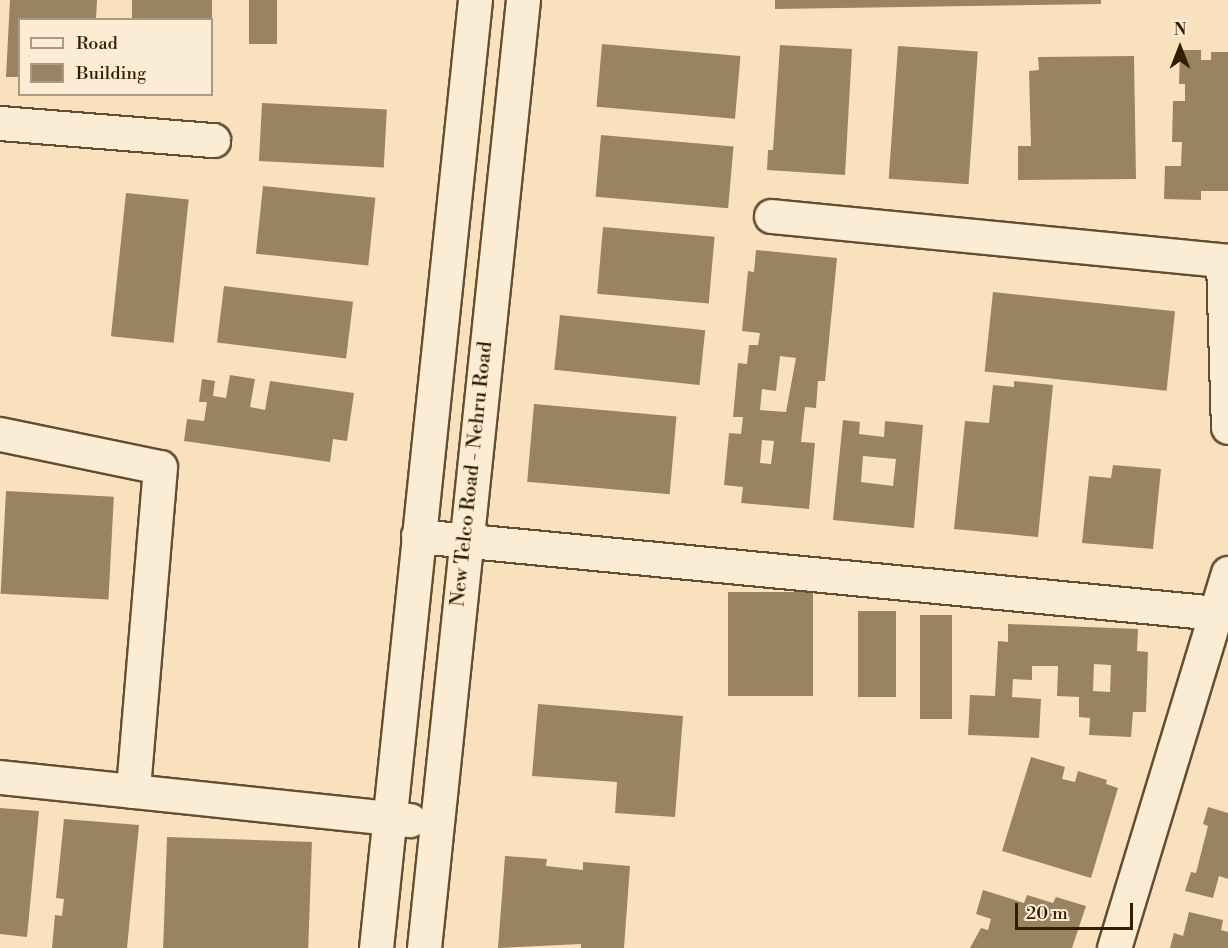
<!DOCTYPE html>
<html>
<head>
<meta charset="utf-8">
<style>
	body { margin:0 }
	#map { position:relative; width:1228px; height:948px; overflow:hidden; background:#f9e1be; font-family:"Libre Bodoni",serif }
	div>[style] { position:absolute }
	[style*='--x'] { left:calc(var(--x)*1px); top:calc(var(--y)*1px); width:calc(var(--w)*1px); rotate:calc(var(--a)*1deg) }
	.building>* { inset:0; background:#9a8363; transform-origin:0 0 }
	.roads { filter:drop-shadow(2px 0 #644e30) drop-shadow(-2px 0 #644e30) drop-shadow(0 2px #644e30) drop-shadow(0 -2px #644e30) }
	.minor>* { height:33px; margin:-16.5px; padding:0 16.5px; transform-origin:16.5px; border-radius:16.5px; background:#fbecd5 }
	span { translate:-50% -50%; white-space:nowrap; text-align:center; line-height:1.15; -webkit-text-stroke:5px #fbecd5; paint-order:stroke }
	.street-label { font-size:20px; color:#331d00 }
	.legend { position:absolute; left:18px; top:18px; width:195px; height:78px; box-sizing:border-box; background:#fbecd5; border:2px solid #ab9980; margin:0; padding:8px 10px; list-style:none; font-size:18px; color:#331d00 }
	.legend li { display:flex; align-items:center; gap:12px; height:30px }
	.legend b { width:30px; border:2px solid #ab9980 }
	.north { position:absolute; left:1150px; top:18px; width:60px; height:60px; -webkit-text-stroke:4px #fbecd5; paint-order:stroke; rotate:0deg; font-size:16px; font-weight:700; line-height:24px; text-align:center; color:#331d00 }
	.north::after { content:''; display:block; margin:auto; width:21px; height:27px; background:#331d00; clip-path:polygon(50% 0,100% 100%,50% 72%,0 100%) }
	.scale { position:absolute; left:1015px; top:903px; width:118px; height:27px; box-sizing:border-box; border:3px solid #331d00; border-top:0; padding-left:8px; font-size:18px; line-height:21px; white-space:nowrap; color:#331d00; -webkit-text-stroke:4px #fbecd5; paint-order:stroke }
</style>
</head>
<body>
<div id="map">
	<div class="building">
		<div style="clip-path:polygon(10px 0,97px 0,96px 20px,20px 20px,20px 77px,6px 77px)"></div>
		<div style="left:132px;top:0;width:80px;height:20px"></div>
		<div style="left:249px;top:0;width:28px;height:44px"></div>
		<div style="clip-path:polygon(775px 0,1101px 0,1101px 4px,775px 9px)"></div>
		<div style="left:602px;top:44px;width:139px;height:63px;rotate:5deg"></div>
		<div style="clip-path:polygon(780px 45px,852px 49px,845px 175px,767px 170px,768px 150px,773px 150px)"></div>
		<div style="left:898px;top:46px;width:80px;height:133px;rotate:4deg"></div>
		<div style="clip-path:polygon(1180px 50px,1201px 50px,1201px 60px,1211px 60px,1211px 52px,1228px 52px,1228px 191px,1201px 191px,1201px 200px,1164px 199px,1165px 166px,1181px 166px,1182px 142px,1172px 142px,1173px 101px,1185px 101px,1185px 84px,1179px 84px)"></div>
		<div style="clip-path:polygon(1134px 56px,1136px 179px,1018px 180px,1018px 146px,1031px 146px,1029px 71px,1039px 70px,1038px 57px)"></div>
		<div style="left:262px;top:103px;width:125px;height:58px;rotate:3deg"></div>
		<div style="left:601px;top:135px;width:133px;height:62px;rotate:5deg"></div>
		<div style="left:263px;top:186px;width:113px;height:68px;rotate:6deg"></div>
		<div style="left:126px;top:193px;width:63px;height:144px;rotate:6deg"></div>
		<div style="left:603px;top:227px;width:112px;height:67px;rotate:5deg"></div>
		<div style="clip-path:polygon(evenodd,756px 250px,837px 258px,825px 381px,818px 381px,816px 408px,805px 407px,801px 442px,815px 443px,809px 509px,741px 503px,743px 487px,724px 485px,729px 433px,741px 434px,743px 417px,733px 417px,738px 363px,747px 364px,749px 345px,758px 345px,760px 333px,742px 331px,748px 271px,754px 272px,756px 250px,780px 356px,796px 358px,786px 412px,760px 410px,762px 389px,776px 391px,780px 356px,756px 250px,762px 440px,774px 441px,771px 464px,760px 463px,762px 440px)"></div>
		<div style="left:224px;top:286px;width:130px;height:57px;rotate:7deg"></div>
		<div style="left:993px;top:292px;width:183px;height:80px;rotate:6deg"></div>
		<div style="left:560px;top:315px;width:146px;height:55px;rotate:6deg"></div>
		<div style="clip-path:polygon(230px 375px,255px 379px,250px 407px,265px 410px,270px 381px,354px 393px,347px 441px,333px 439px,330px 462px,184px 441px,187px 419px,204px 421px,207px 402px,199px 402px,202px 379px,215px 381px,213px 396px,226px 398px)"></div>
		<div style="clip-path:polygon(1014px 381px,1053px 385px,1038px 537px,954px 529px,965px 421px,989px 423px,993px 385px,1014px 387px)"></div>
		<div style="left:534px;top:404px;width:143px;height:78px;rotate:5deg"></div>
		<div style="clip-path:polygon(evenodd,843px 420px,860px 422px,859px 434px,884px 437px,885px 421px,923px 425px,914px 528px,833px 520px,843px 420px,863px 456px,896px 459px,893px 486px,861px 482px,863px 456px)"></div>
		<div style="clip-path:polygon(1113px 465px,1161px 469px,1153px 549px,1082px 543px,1089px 476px,1111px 478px)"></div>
		<div style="left:6px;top:491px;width:108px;height:103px;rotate:3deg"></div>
		<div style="left:728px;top:592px;width:85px;height:104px"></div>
		<div style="left:858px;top:611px;width:38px;height:86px"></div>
		<div style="left:920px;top:615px;width:32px;height:104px"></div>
		<div style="clip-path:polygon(evenodd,1008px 624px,1138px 629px,1137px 651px,1148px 652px,1146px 712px,1133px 712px,1131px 737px,1089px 735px,1090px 718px,1079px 717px,1079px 697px,1057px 696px,1058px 666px,1032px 666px,1032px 680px,1013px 679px,1012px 697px,1041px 699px,1039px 738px,968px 735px,970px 695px,995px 696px,998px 641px,1008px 642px,1008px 624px,1094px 664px,1111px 665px,1110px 692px,1093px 691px,1094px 664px)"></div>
		<div style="clip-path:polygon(538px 704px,683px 716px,675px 817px,615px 813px,617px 782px,532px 776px)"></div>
		<div style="clip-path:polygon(1031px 757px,1065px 767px,1062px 779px,1075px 782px,1078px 771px,1107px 780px,1106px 784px,1118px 788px,1091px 878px,1002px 851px)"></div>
		<div style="clip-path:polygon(1208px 807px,1228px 813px,1228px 879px,1219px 876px,1213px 898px,1185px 891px,1191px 872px,1196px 873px,1208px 826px,1203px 824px)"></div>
		<div style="clip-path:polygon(0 808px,39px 811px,27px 937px,0 934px)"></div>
		<div style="clip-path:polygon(64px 819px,139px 825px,127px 948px,52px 948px,55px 915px,62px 916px,64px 899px,56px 898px)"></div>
		<div style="left:167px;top:837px;width:145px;height:111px;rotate:2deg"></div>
		<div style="clip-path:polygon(505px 856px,547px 859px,546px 866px,583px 870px,583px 862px,630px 866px,624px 948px,581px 948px,581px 944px,498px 948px)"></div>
		<div style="clip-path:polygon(983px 890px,1024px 903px,1027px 895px,1053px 903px,1056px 897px,1086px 906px,1072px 948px,970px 948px,981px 928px,988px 930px,991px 919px,976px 914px)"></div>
		<div style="clip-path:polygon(1189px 912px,1223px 920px,1221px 930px,1228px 932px,1228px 948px,1170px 948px,1174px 933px,1183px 936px)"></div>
	</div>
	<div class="roads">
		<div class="minor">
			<div style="--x:0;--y:123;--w:214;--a:4.6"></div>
			<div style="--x:771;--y:216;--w:459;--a:5.6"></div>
			<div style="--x:1223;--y:261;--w:166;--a:88.3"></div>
			<div style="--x:0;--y:434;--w:163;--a:11.7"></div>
			<div style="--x:160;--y:467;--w:325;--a:94.8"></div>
			<div style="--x:418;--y:536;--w:802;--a:5.51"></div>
			<div style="--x:0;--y:777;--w:412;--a:6"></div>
			<div style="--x:376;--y:948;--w:953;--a:-84.04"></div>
			<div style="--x:424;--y:948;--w:953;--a:-84.04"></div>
			<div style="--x:1114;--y:948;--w:392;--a:-73.1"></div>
		</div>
	</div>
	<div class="street-label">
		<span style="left:472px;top:474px;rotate:-84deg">New Telco Road - Nehru Road</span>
	</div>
	<ul class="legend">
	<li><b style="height:8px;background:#fbecd5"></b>Road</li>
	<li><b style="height:16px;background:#9a8363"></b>Building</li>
	</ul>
	<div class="north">N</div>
	<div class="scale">20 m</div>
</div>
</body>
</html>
